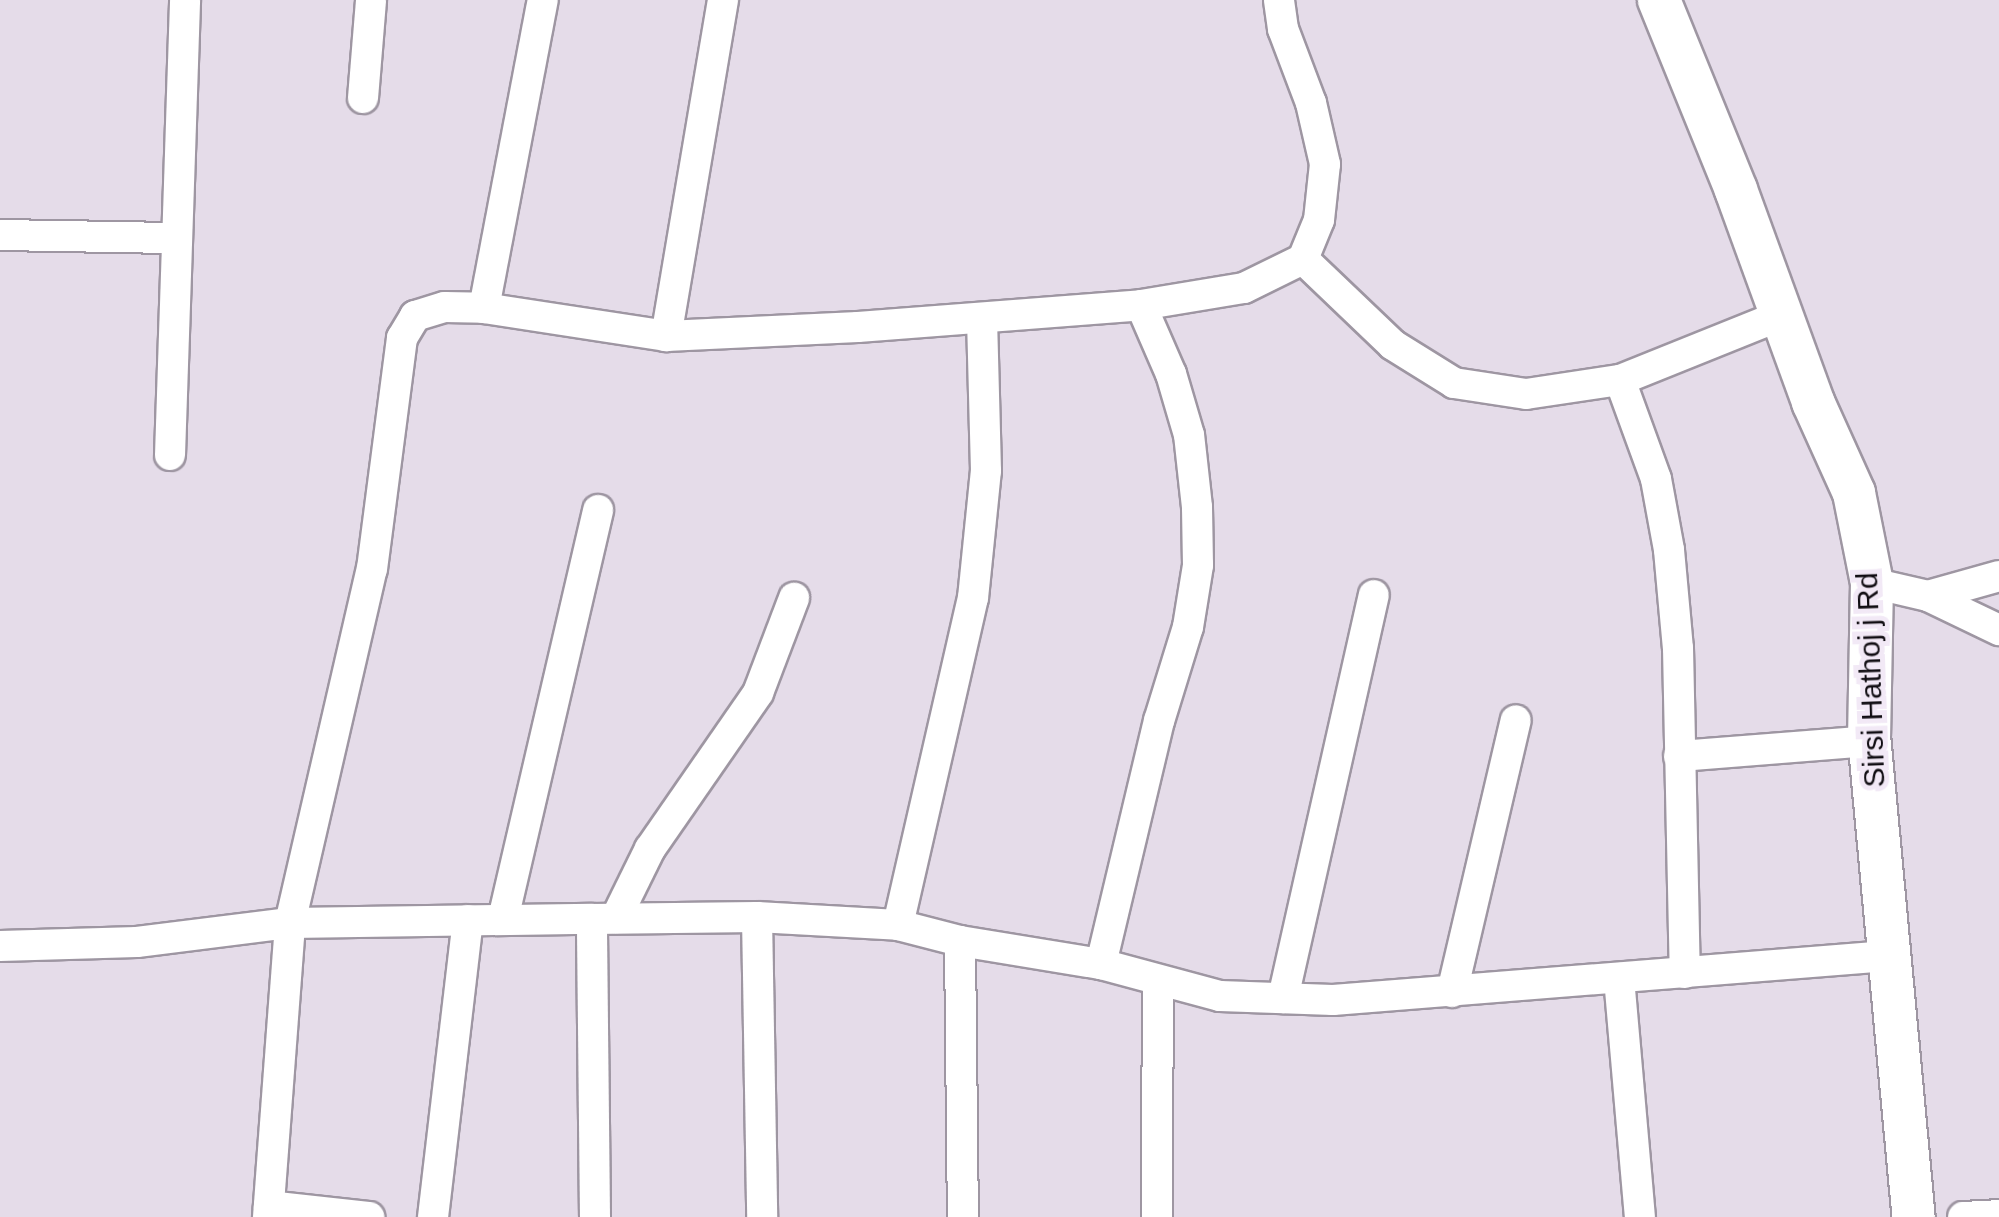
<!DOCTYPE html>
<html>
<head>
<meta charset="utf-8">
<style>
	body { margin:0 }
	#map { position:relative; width:1999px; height:1217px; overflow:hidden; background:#e5dce9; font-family:Arial,sans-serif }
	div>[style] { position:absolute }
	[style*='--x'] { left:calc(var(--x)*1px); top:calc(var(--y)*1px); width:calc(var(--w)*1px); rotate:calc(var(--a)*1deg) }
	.roads { filter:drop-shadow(2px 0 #9e96a2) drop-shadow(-2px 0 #9e96a2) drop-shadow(0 2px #9e96a2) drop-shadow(0 -2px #9e96a2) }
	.street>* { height:30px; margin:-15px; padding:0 15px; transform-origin:15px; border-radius:15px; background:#fff }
	.secondary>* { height:42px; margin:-21px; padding:0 21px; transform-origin:21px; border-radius:21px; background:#fff }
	span { translate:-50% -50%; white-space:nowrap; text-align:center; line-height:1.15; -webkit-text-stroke:10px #f2e9f6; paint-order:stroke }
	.street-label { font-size:30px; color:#100d12 }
</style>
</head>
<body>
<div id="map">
	<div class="roads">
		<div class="street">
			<div style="--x:723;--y:0;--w:341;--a:99.6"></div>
			<div style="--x:666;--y:336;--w:192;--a:-2.7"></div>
			<div style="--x:858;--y:327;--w:284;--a:-4.4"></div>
			<div style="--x:363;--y:98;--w:98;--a:-85.3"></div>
			<div style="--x:0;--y:235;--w:177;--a:1"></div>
			<div style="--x:1303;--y:259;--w:124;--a:43.7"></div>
			<div style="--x:1393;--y:345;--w:72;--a:31.9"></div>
			<div style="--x:1454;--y:383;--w:73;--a:8.7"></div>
			<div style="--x:1526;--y:394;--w:95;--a:-8.5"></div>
			<div style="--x:1620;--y:380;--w:105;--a:70"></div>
			<div style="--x:1656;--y:479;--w:72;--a:79.6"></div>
			<div style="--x:1669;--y:550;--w:98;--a:84.8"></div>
			<div style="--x:1678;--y:648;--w:325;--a:88.8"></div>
			<div style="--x:484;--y:308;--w:314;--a:-79.2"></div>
			<div style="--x:1620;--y:380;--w:171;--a:-21.9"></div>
			<div style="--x:170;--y:455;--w:455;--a:-88.1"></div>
			<div style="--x:1872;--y:583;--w:57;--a:13.1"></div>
			<div style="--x:1928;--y:596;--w:79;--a:25.6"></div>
			<div style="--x:1928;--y:596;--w:74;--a:-15.7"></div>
			<div style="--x:1679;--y:756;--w:191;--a:-4.5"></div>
			<div style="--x:757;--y:917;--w:300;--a:89"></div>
			<div style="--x:616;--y:918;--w:77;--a:-63.8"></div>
			<div style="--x:650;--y:849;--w:190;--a:-55.3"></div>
			<div style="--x:758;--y:693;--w:102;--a:-69.2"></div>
			<div style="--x:503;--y:919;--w:420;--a:-76.9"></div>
			<div style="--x:898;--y:925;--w:335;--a:-77.1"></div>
			<div style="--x:973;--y:598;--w:128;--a:-84.2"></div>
			<div style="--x:986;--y:471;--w:153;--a:-91.5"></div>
			<div style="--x:960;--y:941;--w:276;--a:89.4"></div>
			<div style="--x:0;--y:946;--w:137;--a:-1.7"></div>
			<div style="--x:137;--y:942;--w:154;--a:-7.1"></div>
			<div style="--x:290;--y:923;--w:302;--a:-0.8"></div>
			<div style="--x:1101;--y:964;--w:250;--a:-76.6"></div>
			<div style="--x:1159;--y:721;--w:98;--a:-72.9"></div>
			<div style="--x:1188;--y:627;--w:63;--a:-80.8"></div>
			<div style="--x:1198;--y:565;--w:58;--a:-91"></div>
			<div style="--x:1197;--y:507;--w:72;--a:-96.3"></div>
			<div style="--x:1189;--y:435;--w:64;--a:-106.4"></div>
			<div style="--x:1171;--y:374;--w:75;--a:-113.5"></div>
			<div style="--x:1141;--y:305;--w:104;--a:-9.4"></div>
			<div style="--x:1244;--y:288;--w:66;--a:-26.2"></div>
			<div style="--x:1303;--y:259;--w:42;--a:-67.7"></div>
			<div style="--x:1319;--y:220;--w:56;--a:-83.9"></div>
			<div style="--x:1325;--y:164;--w:63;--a:-102.9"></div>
			<div style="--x:1311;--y:103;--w:79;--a:-110.7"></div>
			<div style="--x:1283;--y:29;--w:29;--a:-98"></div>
			<div style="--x:1619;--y:978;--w:240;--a:85"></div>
			<div style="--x:1452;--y:992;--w:279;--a:-76.8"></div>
			<div style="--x:1283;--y:998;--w:413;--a:-77.3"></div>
			<div style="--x:269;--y:1206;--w:101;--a:6.3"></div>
			<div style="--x:268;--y:1217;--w:295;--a:-85.7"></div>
			<div style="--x:290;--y:923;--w:363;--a:-77"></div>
			<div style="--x:372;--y:569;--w:233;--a:-82.6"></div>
			<div style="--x:402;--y:338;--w:26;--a:-59"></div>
			<div style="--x:415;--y:316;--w:31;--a:-17"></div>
			<div style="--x:445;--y:307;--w:39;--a:1"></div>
			<div style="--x:484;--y:308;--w:184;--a:8.7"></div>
			<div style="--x:433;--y:1217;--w:299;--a:-83.3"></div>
			<div style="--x:595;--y:1217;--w:298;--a:-90.6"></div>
			<div style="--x:592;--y:919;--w:165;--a:-0.7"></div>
			<div style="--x:757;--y:917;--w:141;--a:3.2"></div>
			<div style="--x:898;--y:925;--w:64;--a:14.5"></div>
			<div style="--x:960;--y:941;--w:143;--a:9.3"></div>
			<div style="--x:1101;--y:964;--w:123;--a:15.1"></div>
			<div style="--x:1220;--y:996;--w:113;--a:2"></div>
			<div style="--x:1333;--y:1000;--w:556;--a:-4.54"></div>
			<div style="--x:1157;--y:1217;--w:235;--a:-89.8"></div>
			<div style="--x:1963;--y:1217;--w:36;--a:-3"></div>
		</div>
		<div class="secondary">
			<div style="--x:1659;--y:0;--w:205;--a:67.9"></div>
			<div style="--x:1736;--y:190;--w:226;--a:70"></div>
			<div style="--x:1813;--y:402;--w:100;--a:65.7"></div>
			<div style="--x:1854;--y:493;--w:92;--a:78.7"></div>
			<div style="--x:1872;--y:583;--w:153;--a:91.1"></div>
			<div style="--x:1869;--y:736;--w:483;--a:84.7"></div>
		</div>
	</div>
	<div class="street-label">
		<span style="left:1871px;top:680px;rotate:-92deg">Sirsi Hathoj j Rd</span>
	</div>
</div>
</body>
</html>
